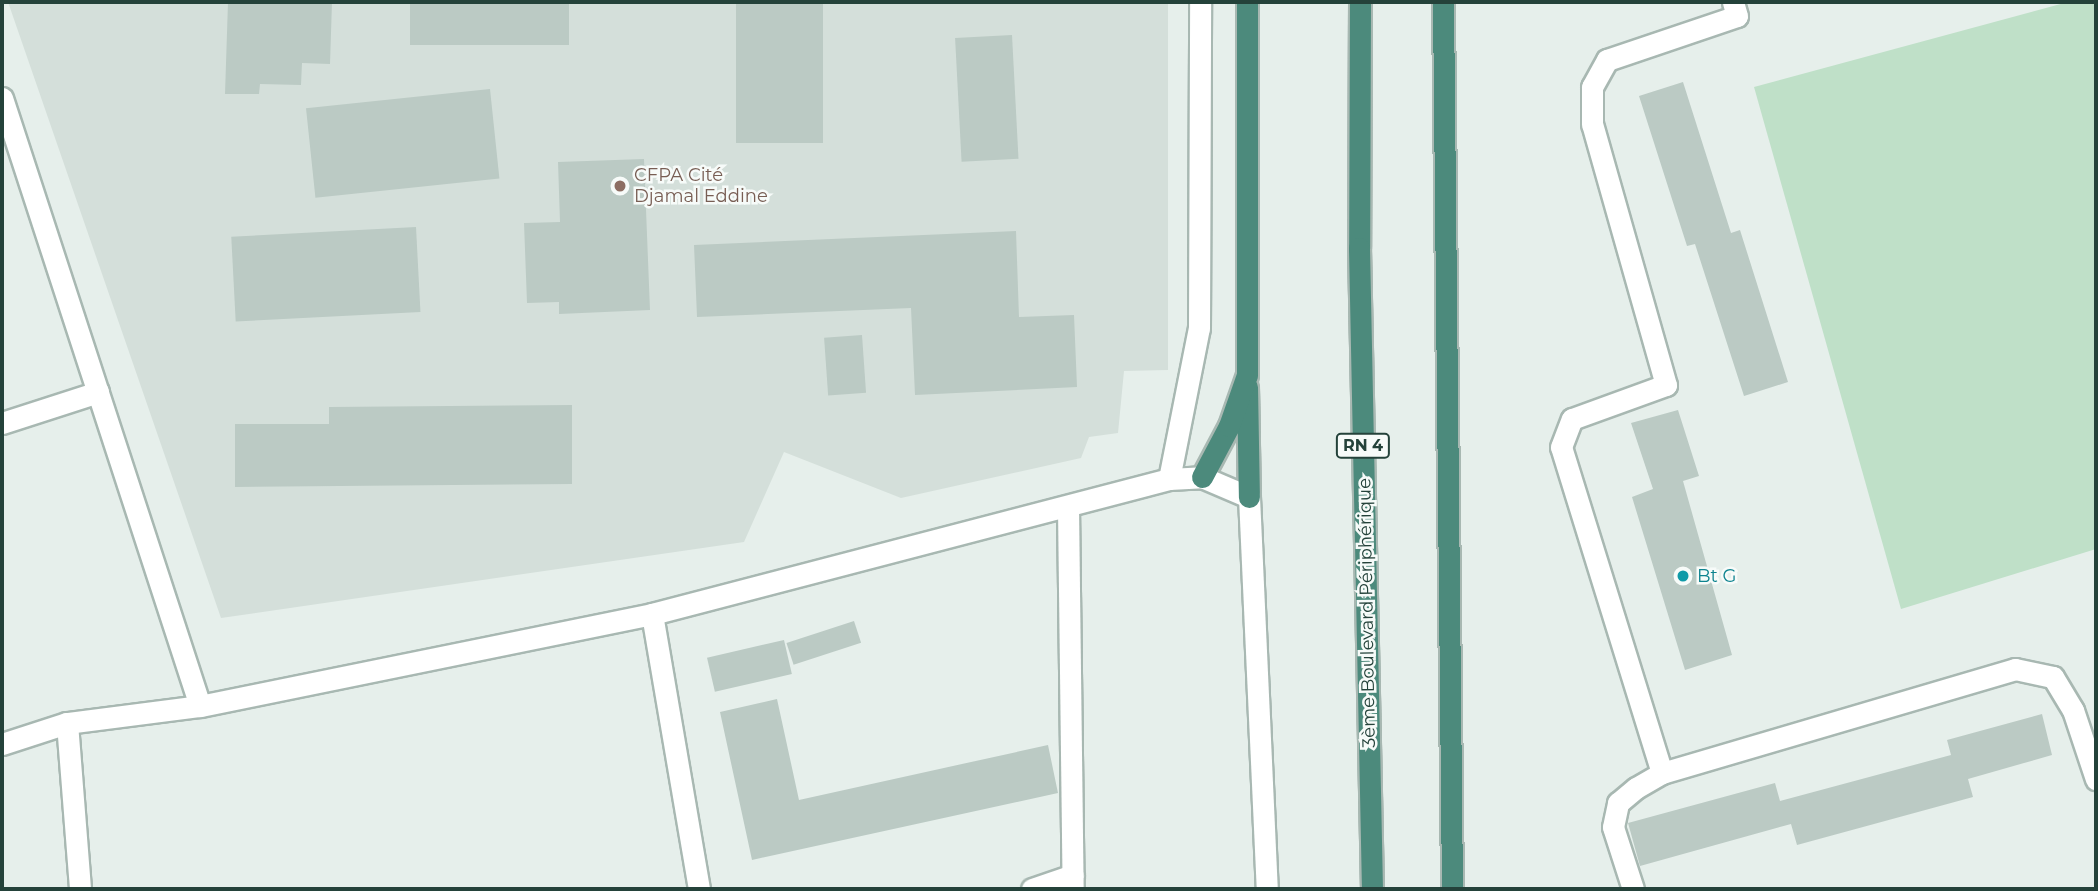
<!DOCTYPE html>
<html>
<head>
<meta charset="utf-8">
<style>
	body { margin:0 }
	#map { position:relative; width:2098px; height:891px; overflow:hidden; background:#e6efeb; font-family:Montserrat,sans-serif }
	div>[style] { position:absolute }
	[style*='--x'] { left:calc(var(--x)*1px); top:calc(var(--y)*1px); width:calc(var(--w)*1px); rotate:calc(var(--a)*1deg) }
	.built>* { inset:0; background:#d4dfda }
	.green>* { inset:0; background:#bfe0c8 }
	.building>* { inset:0; background:#bbcac4; transform-origin:0 0 }
	.roads { filter:drop-shadow(2px 0 #a8b8b2) drop-shadow(-2px 0 #a8b8b2) drop-shadow(0 2px #a8b8b2) drop-shadow(0 -2px #a8b8b2) }
	.minor>* { height:21px; margin:-10.5px; padding:0 10.5px; transform-origin:10.5px; border-radius:10.5px; background:#fff }
	.tertiary>* { height:21px; margin:-10.5px; padding:0 10.5px; transform-origin:10.5px; border-radius:10.5px; background:#fff }
	.trunk>* { height:21px; margin:-10.5px; padding:0 10.5px; transform-origin:10.5px; border-radius:10.5px; background:#4c8a7c }
	.dots>* { width:19px; height:19px; translate:-50% -50%; box-sizing:border-box; border:4px solid #f7fbf9; border-radius:50% }
	span { translate:-50% -50%; white-space:nowrap; text-align:center; line-height:1.15; -webkit-text-stroke:5px #f7fbf9; paint-order:stroke }
	.shield-label span { padding:2px 5px; background:#f7fbf9; border:2px solid; border-radius:5px; -webkit-text-stroke-width:0 }
	.shield-label { font-size:16px; color:#24423a; font-weight:700 }
	.education-label { font-size:18px; color:#785e54 }
	.left { translate:0 -50%; text-align:left }
	.culture-label { font-size:18px; color:#0d838f }
	.street-label { font-size:18px; color:#24423a }
	.frame { position:absolute; inset:0; border:4px solid #24423a; pointer-events:none }
</style>
</head>
<body>
<div id="map">
	<div class="built">
		<div style="clip-path:polygon(8px 2px,1168px 2px,1168px 370px,1124px 371px,1118px 433px,1089px 437px,1081px 458px,901px 498px,784px 452px,744px 542px,221px 618px)"></div>
	</div>
	<div class="green">
		<div style="clip-path:polygon(2068px 2px,2096px 2px,2096px 549px,1901px 609px,1754px 87px)"></div>
	</div>
	<div class="building">
		<div style="clip-path:polygon(228px 2px,332px 2px,330px 64px,302px 63px,301px 85px,260px 84px,259px 94px,225px 94px)"></div>
		<div style="left:410px;top:2px;width:159px;height:43px"></div>
		<div style="left:736px;top:2px;width:87px;height:141px"></div>
		<div style="left:1012px;top:35px;width:124px;height:57px;rotate:87deg"></div>
		<div style="clip-path:polygon(1683px 82px,1731px 233px,1740px 230px,1788px 382px,1744px 396px,1695px 244px,1687px 246px,1639px 96px)"></div>
		<div style="left:490px;top:89px;width:90px;height:185px;rotate:84deg"></div>
		<div style="clip-path:polygon(644px 159px,650px 310px,559px 314px,559px 302px,527px 303px,524px 223px,560px 222px,558px 162px)"></div>
		<div style="left:416px;top:227px;width:85px;height:185px;rotate:87deg"></div>
		<div style="clip-path:polygon(1016px 231px,1019px 317px,1074px 315px,1077px 387px,915px 395px,911px 308px,697px 317px,694px 245px)"></div>
		<div style="left:862px;top:335px;width:58px;height:38px;rotate:86deg"></div>
		<div style="clip-path:polygon(572px 405px,572px 484px,235px 487px,235px 424px,329px 424px,329px 407px)"></div>
		<div style="clip-path:polygon(1678px 410px,1699px 476px,1683px 481px,1732px 655px,1685px 670px,1632px 497px,1653px 489px,1631px 423px)"></div>
		<div style="left:854px;top:621px;width:23px;height:71px;rotate:72deg"></div>
		<div style="left:784px;top:640px;width:35px;height:79px;rotate:77deg"></div>
		<div style="clip-path:polygon(777px 699px,799px 800px,1048px 745px,1058px 793px,752px 860px,720px 712px)"></div>
		<div style="clip-path:polygon(2042px 714px,2052px 755px,1968px 779px,1973px 797px,1797px 845px,1791px 824px,1640px 866px,1628px 823px,1775px 783px,1780px 801px,1951px 755px,1947px 740px)"></div>
	</div>
	<div class="roads">
		<div class="minor">
			<div style="--x:2;--y:98;--w:639;--a:71.96"></div>
			<div style="--x:2;--y:423;--w:101;--a:-17.9"></div>
			<div style="--x:1169;--y:479;--w:154;--a:-78.8"></div>
			<div style="--x:1199;--y:328;--w:326;--a:-89.8"></div>
			<div style="--x:1249;--y:497;--w:392;--a:87.4"></div>
			<div style="--x:1068;--y:507;--w:382;--a:89.3"></div>
			<div style="--x:652;--y:614;--w:279;--a:80.3"></div>
			<div style="--x:67;--y:723;--w:167;--a:85.5"></div>
			<div style="--x:1662;--y:773;--w:341;--a:-107.2"></div>
			<div style="--x:1561;--y:447;--w:30;--a:-69"></div>
			<div style="--x:1572;--y:419;--w:100;--a:-19.9"></div>
			<div style="--x:1666;--y:385;--w:271;--a:-105.8"></div>
			<div style="--x:1592;--y:124;--w:37;--a:-90"></div>
			<div style="--x:1592;--y:87;--w:31;--a:-61"></div>
			<div style="--x:1607;--y:60;--w:137;--a:-18.7"></div>
			<div style="--x:1737;--y:16;--w:15;--a:-106"></div>
			<div style="--x:1032;--y:889;--w:43;--a:-18.9"></div>
			<div style="--x:1633;--y:889;--w:65;--a:-107.9"></div>
			<div style="--x:1613;--y:827;--w:25;--a:-78"></div>
			<div style="--x:1618;--y:803;--w:23;--a:-40"></div>
			<div style="--x:1636;--y:788;--w:30;--a:-30"></div>
			<div style="--x:1662;--y:773;--w:368;--a:-16.4"></div>
			<div style="--x:2015;--y:669;--w:39;--a:12"></div>
			<div style="--x:2053;--y:677;--w:39;--a:59"></div>
			<div style="--x:2073;--y:710;--w:73;--a:71.6"></div>
		</div>
		<div class="tertiary">
			<div style="--x:2;--y:744;--w:68;--a:-17.9"></div>
			<div style="--x:67;--y:723;--w:134;--a:-7.3"></div>
			<div style="--x:200;--y:706;--w:461;--a:-11.5"></div>
			<div style="--x:652;--y:614;--w:534;--a:-14.63"></div>
			<div style="--x:1169;--y:479;--w:33;--a:-3"></div>
			<div style="--x:1202;--y:477;--w:51;--a:23.1"></div>
		</div>
		<div class="trunk">
			<div style="--x:1360;--y:2;--w:246;--a:90.2"></div>
			<div style="--x:1359;--y:248;--w:641;--a:88.84"></div>
			<div style="--x:1443;--y:2;--w:887;--a:89.42"></div>
			<div style="--x:1247;--y:387;--w:110;--a:89"></div>
			<div style="--x:1202;--y:477;--w:58;--a:-62.1"></div>
			<div style="--x:1229;--y:426;--w:54;--a:-70.6"></div>
			<div style="--x:1247;--y:375;--w:373;--a:-90"></div>
		</div>
	</div>
	<div class="dots">
		<div style="left:620px;top:186px;background:#8d6e63"></div>
		<div style="left:1683px;top:576px;background:#0f9aa8"></div>
	</div>
	<div class="shield-label">
		<span style="left:1363px;top:446px">RN 4</span>
	</div>
	<div class="education-label">
		<span class="left" style="left:634px;top:186px">CFPA Cité<br>Djamal Eddine</span>
	</div>
	<div class="culture-label">
		<span class="left" style="left:1697px;top:576px">Bt G</span>
	</div>
	<div class="street-label">
		<span style="left:1367px;top:613px;rotate:-91deg">3ème Boulevard Périphérique</span>
	</div>
	<div class="frame"></div>
</div>
</body>
</html>
